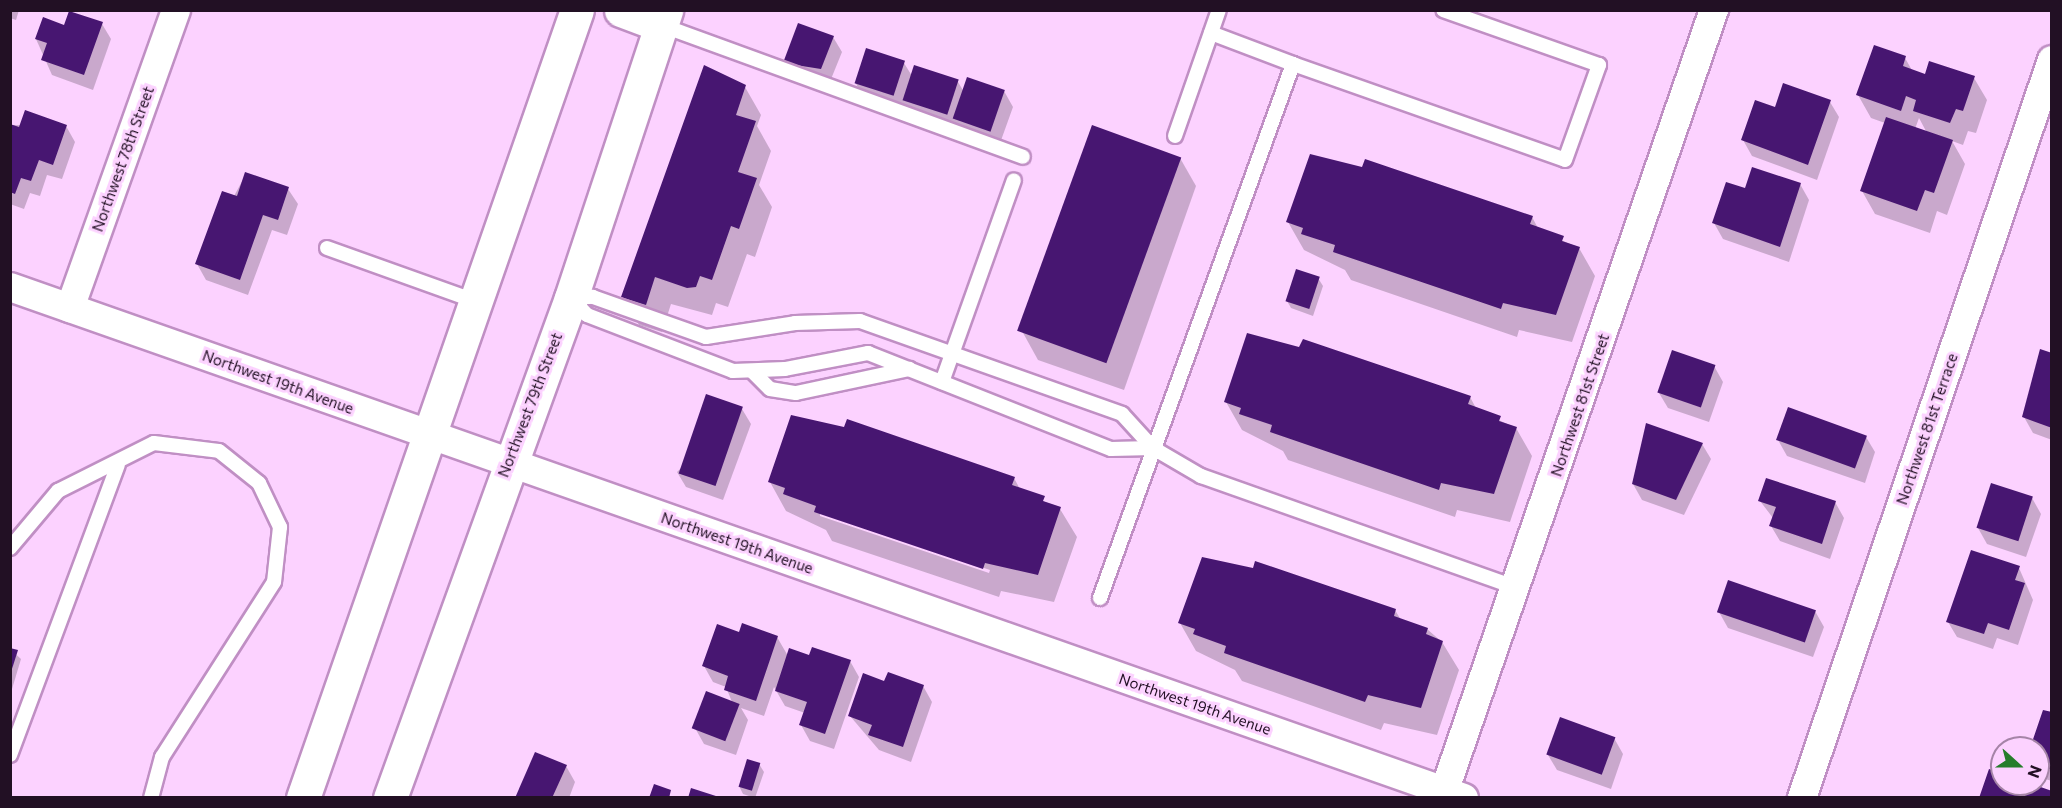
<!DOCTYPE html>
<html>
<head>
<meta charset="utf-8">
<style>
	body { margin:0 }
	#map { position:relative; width:2062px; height:808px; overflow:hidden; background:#fcd2ff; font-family:Commissioner,sans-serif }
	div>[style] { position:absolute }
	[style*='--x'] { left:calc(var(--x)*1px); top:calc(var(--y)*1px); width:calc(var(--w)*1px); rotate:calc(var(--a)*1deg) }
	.shadow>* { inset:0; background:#0003 }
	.building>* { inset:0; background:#471671; transform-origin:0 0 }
	.roads { filter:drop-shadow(2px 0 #c08fc4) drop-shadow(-2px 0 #c08fc4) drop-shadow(0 2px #c08fc4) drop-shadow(0 -2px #c08fc4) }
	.service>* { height:14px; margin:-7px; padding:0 7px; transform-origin:7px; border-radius:7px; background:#fff }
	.minor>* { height:28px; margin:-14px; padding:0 14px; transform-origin:14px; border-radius:14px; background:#fff }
	.primary>* { height:33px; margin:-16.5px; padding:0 16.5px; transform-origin:16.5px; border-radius:16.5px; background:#fff }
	span { translate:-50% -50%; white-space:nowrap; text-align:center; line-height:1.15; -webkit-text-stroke:6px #fcd2ff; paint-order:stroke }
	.street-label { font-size:15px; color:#221024 }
	.frame { position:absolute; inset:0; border:12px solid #221024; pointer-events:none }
	.north { position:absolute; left:1990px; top:736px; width:60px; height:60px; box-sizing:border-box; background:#fcd2ff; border:2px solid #a584a7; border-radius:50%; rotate:111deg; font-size:16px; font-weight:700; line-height:24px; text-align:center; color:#221024 }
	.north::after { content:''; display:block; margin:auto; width:21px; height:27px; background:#267d2b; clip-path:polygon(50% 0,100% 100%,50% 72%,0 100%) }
</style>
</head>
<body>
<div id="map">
	<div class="shadow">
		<div style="clip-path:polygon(10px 10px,19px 10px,16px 20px,10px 18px)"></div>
		<div style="clip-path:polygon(102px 24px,111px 39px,93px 90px,52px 75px,36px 39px,65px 27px)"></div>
		<div style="clip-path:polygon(833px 37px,842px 52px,829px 84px,794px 78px,785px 62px)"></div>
		<div style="clip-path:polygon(evenodd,1905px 58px,1913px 72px,1926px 76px,1974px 78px,1987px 100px,1976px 133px,1968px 131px,1963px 145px,1952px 141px,1965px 164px,1947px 215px,1937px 211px,1930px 233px,1875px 214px,1862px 191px,1885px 123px,1871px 118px,1858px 95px,1905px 58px,1919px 118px,1927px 133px,1915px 129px,1919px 118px)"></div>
		<div style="clip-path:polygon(904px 63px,912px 76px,958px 82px,964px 92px,1004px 91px,1013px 107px,999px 146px,964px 134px,958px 124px,955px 130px,913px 115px,907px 105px,905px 112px,864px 98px,855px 82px)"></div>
		<div style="clip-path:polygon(745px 87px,761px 115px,757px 126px,771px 151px,759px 185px,772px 207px,755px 257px,747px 254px,728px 307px,716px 303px,712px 315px,671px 304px,662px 332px,639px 325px,623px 296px)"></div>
		<div style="clip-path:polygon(1830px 102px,1839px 117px,1817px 180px,1752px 156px,1743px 140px)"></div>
		<div style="clip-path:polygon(10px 125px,66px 126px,75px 142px,62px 179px,47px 175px,40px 196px,30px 193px,24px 209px,10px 204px)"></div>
		<div style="clip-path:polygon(1180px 158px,1196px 186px,1124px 390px,1038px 360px,1022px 331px)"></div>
		<div style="clip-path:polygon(246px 174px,288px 189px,298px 204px,287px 235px,272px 230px,248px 295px,206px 280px,197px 264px)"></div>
		<div style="clip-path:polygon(1800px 184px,1809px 200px,1789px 262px,1723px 239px,1714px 223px,1746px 190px)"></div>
		<div style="clip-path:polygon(1532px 217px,1539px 230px,1579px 248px,1595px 276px,1572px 342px,1519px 330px,1517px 337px,1351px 280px,1345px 270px,1304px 250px,1288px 222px)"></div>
		<div style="clip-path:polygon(1318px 278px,1323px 286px,1313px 316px,1291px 308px,1287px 301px)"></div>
		<div style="clip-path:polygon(2052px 355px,2052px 440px,2033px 433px,2024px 417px)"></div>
		<div style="clip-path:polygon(1714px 366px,1723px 382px,1709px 422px,1668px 408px,1659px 393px)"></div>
		<div style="clip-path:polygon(1470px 397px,1477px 410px,1516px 428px,1532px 456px,1510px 522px,1457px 510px,1455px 517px,1288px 460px,1283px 451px,1242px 430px,1226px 402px)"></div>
		<div style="clip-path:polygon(742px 409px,751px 424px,723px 500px,686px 487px,677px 472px)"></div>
		<div style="clip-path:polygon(1866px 437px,1875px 452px,1865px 483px,1787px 456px,1778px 440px)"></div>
		<div style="clip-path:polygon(1702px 444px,1711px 459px,1684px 515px,1642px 500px,1633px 484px)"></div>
		<div style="clip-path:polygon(evenodd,1014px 478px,1021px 491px,1060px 509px,1077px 537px,1054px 602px,1001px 591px,999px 597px,832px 541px,826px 530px,786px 511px,770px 482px,1014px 478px,820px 513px,990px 570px,989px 573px,820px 516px,820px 513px)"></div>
		<div style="clip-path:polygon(2032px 498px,2041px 514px,2026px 557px,1987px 544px,1978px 528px)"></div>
		<div style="clip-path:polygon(1760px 501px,1835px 502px,1844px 518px,1830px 559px,1780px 541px,1771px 526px,1773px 518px)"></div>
		<div style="clip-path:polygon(2019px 568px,2033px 600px,2018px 645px,1997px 638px,1993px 649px,1957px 637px,1948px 622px)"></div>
		<div style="clip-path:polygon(1395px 610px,1401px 620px,1427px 629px,1442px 642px,1459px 670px,1437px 735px,1384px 723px,1381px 730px,1242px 681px,1235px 670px,1196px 651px,1180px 623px)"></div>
		<div style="clip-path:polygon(1815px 611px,1824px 627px,1813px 657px,1728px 628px,1719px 612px)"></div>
		<div style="clip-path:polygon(740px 634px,777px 637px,788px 656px,850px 661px,859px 677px,834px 749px,810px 741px,801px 725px,805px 713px,785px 706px,774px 687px,764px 716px,741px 708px,748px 720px,736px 755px,704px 744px,695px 728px,732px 702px,726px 687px,713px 682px,704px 666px)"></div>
		<div style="clip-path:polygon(10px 649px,21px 659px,12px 689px,10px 689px)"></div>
		<div style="clip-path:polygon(885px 683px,923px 686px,932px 702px,911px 762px,879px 750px,850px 716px)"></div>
		<div style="clip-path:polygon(2052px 716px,2052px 781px,2038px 777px,2038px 748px)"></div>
		<div style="clip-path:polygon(1614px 738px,1623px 754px,1611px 789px,1557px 770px,1548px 755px)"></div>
		<div style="clip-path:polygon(759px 764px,764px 772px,755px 798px,743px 794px,739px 786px)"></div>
		<div style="clip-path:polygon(566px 766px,575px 782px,569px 798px,516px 798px)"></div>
	</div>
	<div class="building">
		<div style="clip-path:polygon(69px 11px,103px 22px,84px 75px,41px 60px,47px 43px,35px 39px,43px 17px,64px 25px)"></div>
		<div style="clip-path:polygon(798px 23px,834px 36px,821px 69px,783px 63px)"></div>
		<div style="clip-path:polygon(1874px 45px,1906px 56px,1903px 66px,1925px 74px,1929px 61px,1975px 76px,1963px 111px,1956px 109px,1950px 123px,1913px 111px,1916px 100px,1906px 96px,1901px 111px,1856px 95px)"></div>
		<div style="left:866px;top:48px;width:41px;height:37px;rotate:18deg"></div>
		<div style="clip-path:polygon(704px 65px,746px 85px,736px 115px,756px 121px,738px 172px,757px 178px,739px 229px,731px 226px,712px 280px,700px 276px,696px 287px,687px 288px,655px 277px,646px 305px,621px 297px)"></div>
		<div style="left:914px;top:65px;width:47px;height:37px;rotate:18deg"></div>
		<div style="left:967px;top:77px;width:40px;height:44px;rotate:19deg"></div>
		<div style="clip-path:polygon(1783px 83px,1831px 100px,1808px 165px,1741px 140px,1755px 100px,1775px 107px)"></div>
		<div style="clip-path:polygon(25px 110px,67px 125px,53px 165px,39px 160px,31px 181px,21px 178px,15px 194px,10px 192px,10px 124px,19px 127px)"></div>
		<div style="clip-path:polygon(1886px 117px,1953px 140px,1934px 193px,1925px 190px,1917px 211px,1860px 191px)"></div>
		<div style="left:1092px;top:125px;width:95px;height:219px;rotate:20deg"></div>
		<div style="clip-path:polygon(1310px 154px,1362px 167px,1365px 159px,1533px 216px,1530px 224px,1564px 236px,1562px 241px,1580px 247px,1556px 315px,1503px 303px,1501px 309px,1333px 252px,1335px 245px,1301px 234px,1303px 228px,1286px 222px)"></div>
		<div style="clip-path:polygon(1752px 167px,1801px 183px,1780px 247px,1712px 223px,1726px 182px,1745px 188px)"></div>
		<div style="clip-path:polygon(245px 172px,289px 187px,278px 220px,263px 215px,240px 280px,195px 264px,222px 191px,237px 196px)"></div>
		<div style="left:1296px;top:269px;width:25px;height:34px;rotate:18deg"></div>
		<div style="clip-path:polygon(1247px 333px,1299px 347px,1303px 339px,1471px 396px,1468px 404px,1501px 416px,1499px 421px,1517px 427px,1494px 494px,1441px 483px,1439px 490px,1270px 432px,1272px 425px,1239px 414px,1241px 408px,1224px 402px)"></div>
		<div style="clip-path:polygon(2040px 349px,2052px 353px,2052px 428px,2022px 417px)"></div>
		<div style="left:1672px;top:350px;width:46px;height:45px;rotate:19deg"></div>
		<div style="left:706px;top:394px;width:39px;height:84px;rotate:19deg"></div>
		<div style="left:1788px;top:407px;width:84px;height:35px;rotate:20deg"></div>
		<div style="clip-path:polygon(791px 415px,844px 427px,847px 419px,1015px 477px,1012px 485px,1045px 496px,1043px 501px,1061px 507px,1038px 575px,985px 563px,983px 569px,814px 512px,816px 506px,783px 494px,785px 488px,768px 482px)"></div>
		<div style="clip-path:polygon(1646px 423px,1703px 443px,1676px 500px,1632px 484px)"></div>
		<div style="clip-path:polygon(1766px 478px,1836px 501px,1822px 544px,1769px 526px,1776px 507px,1758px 501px)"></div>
		<div style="left:1991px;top:483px;width:44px;height:47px;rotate:18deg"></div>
		<div style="clip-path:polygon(1971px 550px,2020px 566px,2015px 580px,2025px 583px,2009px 630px,1988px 623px,1984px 634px,1946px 622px)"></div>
		<div style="clip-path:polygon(1202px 557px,1253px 568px,1255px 561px,1396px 609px,1394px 616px,1428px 628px,1426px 634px,1443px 641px,1421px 708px,1368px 695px,1365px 702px,1224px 653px,1226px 646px,1193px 634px,1195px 629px,1178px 623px)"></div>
		<div style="left:1728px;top:580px;width:93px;height:34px;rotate:19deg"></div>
		<div style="clip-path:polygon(742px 623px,778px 636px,756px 701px,724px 690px,728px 676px,702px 666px,717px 624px,739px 632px)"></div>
		<div style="clip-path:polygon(812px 647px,851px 660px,825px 734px,799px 725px,807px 702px,775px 691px,789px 648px,809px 655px)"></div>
		<div style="clip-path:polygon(10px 648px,18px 650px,11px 672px,10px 672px)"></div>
		<div style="clip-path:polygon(888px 672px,924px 685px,903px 747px,868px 735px,872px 725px,848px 716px,863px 673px,884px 681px)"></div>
		<div style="left:706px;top:691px;width:36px;height:40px;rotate:21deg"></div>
		<div style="clip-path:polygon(2043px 710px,2052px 712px,2052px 770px,2038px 765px,2038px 748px,2030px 748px)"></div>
		<div style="left:1560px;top:717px;width:59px;height:40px;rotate:20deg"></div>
		<div style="clip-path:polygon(535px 752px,567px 765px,552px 798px,515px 798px)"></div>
		<div style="left:747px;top:759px;width:14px;height:29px;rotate:17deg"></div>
		<div style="clip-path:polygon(1989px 769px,2002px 773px,2002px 784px,2032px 784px,2052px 791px,2052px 798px,1979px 798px)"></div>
		<div style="clip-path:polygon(654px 784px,671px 790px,669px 798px,649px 798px)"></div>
		<div style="clip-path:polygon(691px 788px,719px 797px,718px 798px,688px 798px)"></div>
	</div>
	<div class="roads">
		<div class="service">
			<div style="--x:661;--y:25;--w:385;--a:20"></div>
			<div style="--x:1211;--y:33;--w:88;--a:20.7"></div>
			<div style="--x:1175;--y:136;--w:133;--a:-70.8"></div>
			<div style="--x:327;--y:248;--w:157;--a:19.7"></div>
			<div style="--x:571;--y:298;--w:22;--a:-3"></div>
			<div style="--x:593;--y:297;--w:120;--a:19.5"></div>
			<div style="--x:706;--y:337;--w:90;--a:-8.9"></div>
			<div style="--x:795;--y:323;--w:65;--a:-1.8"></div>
			<div style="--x:860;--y:321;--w:278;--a:19.5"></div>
			<div style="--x:1122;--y:414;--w:46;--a:47.6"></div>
			<div style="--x:1153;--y:448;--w:56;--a:30.3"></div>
			<div style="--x:1201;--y:476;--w:335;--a:19.5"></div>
			<div style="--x:572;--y:299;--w:22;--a:47"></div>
			<div style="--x:587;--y:315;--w:156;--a:21"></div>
			<div style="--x:733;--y:371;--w:52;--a:-2.2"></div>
			<div style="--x:785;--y:369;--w:85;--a:-10.9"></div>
			<div style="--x:868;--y:353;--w:261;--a:21.6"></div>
			<div style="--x:1111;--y:449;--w:42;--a:-1.4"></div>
			<div style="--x:753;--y:372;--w:24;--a:45"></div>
			<div style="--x:770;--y:389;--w:26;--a:9"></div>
			<div style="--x:796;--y:393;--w:116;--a:-12"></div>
			<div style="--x:942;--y:382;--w:214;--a:-70.4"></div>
			<div style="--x:10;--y:548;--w:75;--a:-49.9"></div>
			<div style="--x:58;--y:491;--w:107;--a:-26.6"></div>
			<div style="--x:154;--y:443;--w:65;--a:7"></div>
			<div style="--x:219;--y:451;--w:51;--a:38.7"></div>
			<div style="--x:259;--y:483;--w:49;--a:64.5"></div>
			<div style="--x:280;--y:527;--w:55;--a:96.2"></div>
			<div style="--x:274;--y:582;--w:208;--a:122.6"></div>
			<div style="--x:162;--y:757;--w:42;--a:105"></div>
			<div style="--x:1100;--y:598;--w:568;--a:-70.13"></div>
			<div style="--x:1293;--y:64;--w:288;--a:19.4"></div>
			<div style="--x:1565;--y:160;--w:101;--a:-70.3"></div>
			<div style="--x:1599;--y:65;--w:165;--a:-160.6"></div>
			<div style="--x:10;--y:755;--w:309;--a:-69.6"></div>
		</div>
		<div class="minor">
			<div style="--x:10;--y:287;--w:1541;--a:19.36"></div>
			<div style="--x:70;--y:308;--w:316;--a:-70.4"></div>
			<div style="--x:1442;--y:798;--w:834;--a:-70.96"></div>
			<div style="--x:1802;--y:798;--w:779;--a:-71.29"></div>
		</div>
		<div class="primary">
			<div style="--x:621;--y:10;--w:43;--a:20.6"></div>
			<div style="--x:303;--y:798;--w:834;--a:-70.83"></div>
			<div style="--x:390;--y:798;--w:532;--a:-70.1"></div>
			<div style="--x:571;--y:298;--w:303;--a:-71.7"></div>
		</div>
	</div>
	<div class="street-label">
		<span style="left:123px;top:159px;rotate:-70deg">Northwest 78th Street</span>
		<span style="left:278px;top:382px;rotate:20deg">Northwest 19th Avenue</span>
		<span style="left:530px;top:405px;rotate:-69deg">Northwest 79th Street</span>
		<span style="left:1580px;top:405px;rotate:-71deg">Northwest 81st Street</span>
		<span style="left:1927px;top:429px;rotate:-71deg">Northwest 81st Terrace</span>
		<span style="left:737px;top:543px;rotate:19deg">Northwest 19th Avenue</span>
		<span style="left:1195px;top:704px;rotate:19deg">Northwest 19th Avenue</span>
	</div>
	<div class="frame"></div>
	<div class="north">N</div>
</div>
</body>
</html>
